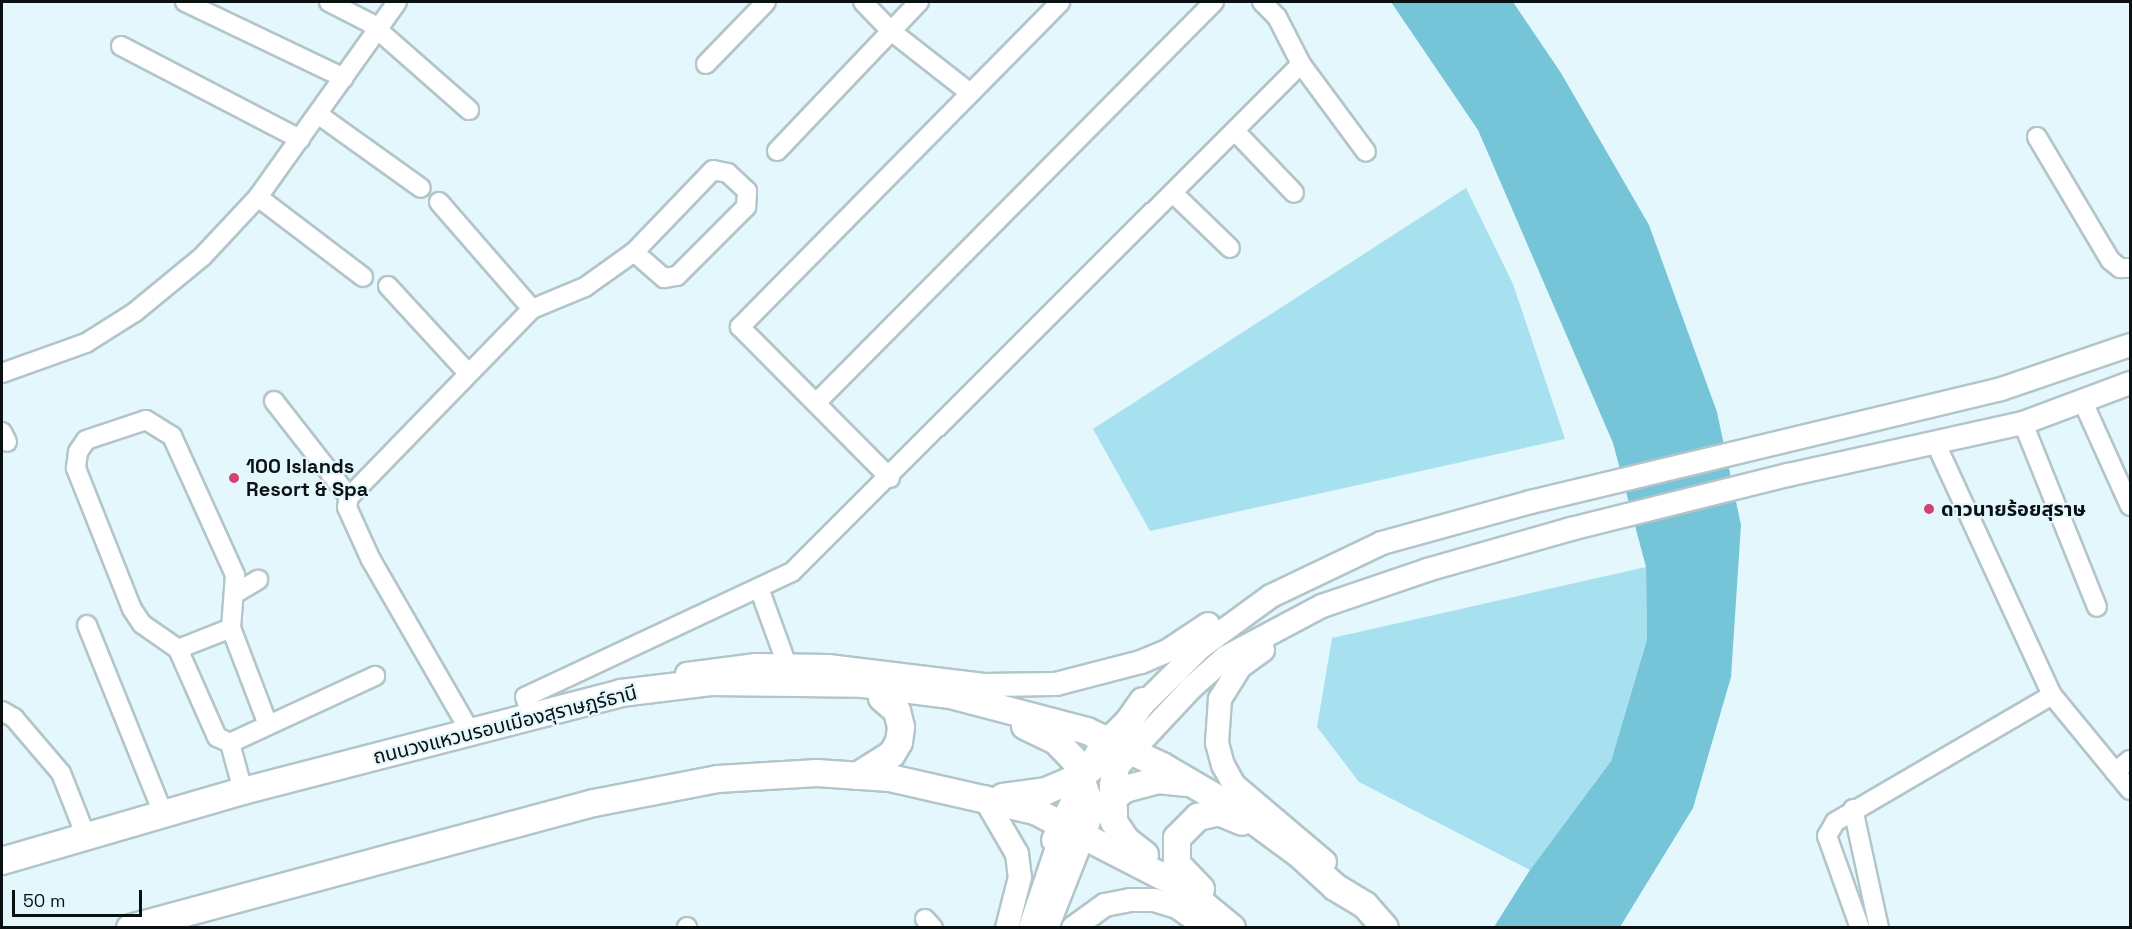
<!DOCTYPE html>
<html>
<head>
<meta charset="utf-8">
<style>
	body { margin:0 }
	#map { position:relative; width:2132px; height:929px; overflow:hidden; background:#e3f7fd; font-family:"Space Grotesk","Noto Sans Thai",sans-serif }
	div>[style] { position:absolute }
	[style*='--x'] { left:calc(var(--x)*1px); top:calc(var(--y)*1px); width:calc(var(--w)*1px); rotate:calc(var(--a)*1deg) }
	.green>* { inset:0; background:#a7e1f0 }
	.water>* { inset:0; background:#76c4d7 }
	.roads { filter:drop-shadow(2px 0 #b2c5ca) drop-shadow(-2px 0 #b2c5ca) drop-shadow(0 2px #b2c5ca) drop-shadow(0 -2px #b2c5ca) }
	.minor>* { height:18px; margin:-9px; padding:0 9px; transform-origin:9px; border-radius:9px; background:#fff }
	.major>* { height:22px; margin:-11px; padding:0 11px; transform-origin:11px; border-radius:11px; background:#fff }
	.highway>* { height:26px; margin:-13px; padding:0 13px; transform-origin:13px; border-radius:13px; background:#fff }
	.dots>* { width:16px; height:16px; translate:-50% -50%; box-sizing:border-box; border:3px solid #e3f7fd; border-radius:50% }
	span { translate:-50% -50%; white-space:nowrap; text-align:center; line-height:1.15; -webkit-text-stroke:4.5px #e3f7fd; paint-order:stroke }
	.poi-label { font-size:20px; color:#0a1113; font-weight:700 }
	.left { translate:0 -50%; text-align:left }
	.street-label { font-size:20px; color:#0a1113 }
	.frame { position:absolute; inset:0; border:3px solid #0a1113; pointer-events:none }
	.scale { position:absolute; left:12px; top:890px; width:130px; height:27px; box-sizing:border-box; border:3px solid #0a1113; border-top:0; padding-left:8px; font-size:18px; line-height:21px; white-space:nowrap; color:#0a1113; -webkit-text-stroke:4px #e3f7fd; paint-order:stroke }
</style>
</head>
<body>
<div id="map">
	<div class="green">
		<div style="clip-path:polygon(1466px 188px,1513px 284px,1565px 439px,1150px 531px,1093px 429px)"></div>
		<div style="clip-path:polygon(1646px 567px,1647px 638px,1611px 761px,1530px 870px,1359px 782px,1317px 727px,1332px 638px)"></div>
	</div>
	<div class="water">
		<div style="clip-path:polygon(1391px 2px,1513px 2px,1561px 73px,1649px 225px,1717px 412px,1741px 525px,1731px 677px,1693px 808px,1620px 927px,1494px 927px,1530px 870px,1611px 761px,1647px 639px,1646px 567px,1613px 443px,1478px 130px)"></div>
	</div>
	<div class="roads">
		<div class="minor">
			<div style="--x:185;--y:2;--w:176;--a:25.5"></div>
			<div style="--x:329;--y:2;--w:46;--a:27.1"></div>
			<div style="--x:370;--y:23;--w:132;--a:41.3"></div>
			<div style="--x:863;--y:2;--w:40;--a:46"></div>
			<div style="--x:891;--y:31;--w:100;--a:38.1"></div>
			<div style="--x:1262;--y:2;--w:21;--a:45"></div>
			<div style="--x:1277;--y:17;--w:53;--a:62.9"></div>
			<div style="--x:1301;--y:64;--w:109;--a:53.5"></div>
			<div style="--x:121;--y:46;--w:202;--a:27.5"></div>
			<div style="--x:706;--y:64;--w:86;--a:-45.9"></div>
			<div style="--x:319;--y:115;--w:125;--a:35.6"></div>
			<div style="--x:1236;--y:132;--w:84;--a:46.4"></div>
			<div style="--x:2037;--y:137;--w:143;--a:59.3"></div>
			<div style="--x:2110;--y:260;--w:13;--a:39"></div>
			<div style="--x:2120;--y:268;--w:10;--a:0"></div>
			<div style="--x:777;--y:151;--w:206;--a:-46.4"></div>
			<div style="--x:1173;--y:193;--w:79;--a:44"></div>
			<div style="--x:258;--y:197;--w:132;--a:37.3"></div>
			<div style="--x:439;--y:202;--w:142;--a:49"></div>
			<div style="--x:388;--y:286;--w:117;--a:47.4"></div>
			<div style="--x:2;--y:373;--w:89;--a:-19.7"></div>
			<div style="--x:86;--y:343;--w:58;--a:-32.3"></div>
			<div style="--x:135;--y:312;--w:87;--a:-39.4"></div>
			<div style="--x:202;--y:257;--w:82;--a:-47"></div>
			<div style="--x:258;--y:197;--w:239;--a:-54.5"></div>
			<div style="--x:274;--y:401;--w:122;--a:52"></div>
			<div style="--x:2083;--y:402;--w:114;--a:65.7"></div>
			<div style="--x:816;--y:403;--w:565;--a:-45.22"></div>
			<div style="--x:2023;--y:423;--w:198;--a:68.1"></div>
			<div style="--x:2;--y:432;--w:11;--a:63"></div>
			<div style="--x:1936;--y:444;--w:277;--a:65.2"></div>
			<div style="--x:2052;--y:695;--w:123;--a:50.6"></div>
			<div style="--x:890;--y:478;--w:213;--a:-134.8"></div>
			<div style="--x:740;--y:327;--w:456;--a:-45.4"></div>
			<div style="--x:759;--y:588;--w:82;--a:70"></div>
			<div style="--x:236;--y:593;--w:26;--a:-31"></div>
			<div style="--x:87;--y:625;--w:203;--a:68"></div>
			<div style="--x:178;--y:649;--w:57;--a:-21.6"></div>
			<div style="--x:2;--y:711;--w:14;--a:30"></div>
			<div style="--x:14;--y:718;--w:72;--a:49.5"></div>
			<div style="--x:61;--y:773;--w:66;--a:68.5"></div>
			<div style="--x:532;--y:716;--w:20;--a:-110"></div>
			<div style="--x:525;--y:697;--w:295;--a:-25.1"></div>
			<div style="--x:792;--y:572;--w:719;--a:-44.94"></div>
			<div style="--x:471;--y:733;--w:200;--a:-120"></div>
			<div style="--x:371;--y:560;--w:58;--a:-114.4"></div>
			<div style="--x:347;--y:507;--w:10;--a:-79"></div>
			<div style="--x:349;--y:497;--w:262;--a:-45.8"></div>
			<div style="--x:532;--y:309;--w:57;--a:-22.5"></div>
			<div style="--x:585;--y:287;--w:60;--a:-35.5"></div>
			<div style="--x:634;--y:252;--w:40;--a:41"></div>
			<div style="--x:664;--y:278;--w:13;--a:-9"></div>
			<div style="--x:677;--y:276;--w:98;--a:-45"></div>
			<div style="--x:746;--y:207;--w:16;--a:-86"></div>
			<div style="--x:747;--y:191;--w:26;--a:-137"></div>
			<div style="--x:728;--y:173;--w:15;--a:-169"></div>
			<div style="--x:713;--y:170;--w:114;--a:133.9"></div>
			<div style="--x:230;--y:743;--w:14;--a:-155"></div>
			<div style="--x:217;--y:737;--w:96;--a:-113.9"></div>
			<div style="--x:178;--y:649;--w:44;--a:-145.2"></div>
			<div style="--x:142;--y:624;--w:18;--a:-124"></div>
			<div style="--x:132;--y:609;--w:152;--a:-111.7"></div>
			<div style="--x:76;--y:468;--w:16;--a:-83"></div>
			<div style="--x:78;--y:452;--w:14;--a:-56"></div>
			<div style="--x:86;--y:440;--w:63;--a:-18.4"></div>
			<div style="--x:146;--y:420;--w:31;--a:32"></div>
			<div style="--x:172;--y:436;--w:153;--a:65.6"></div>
			<div style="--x:235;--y:575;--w:53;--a:94.3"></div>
			<div style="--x:231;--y:628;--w:104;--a:69.1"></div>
			<div style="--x:2115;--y:772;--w:19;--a:-39"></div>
			<div style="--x:243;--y:791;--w:50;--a:-105.2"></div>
			<div style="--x:230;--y:743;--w:160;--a:-24.8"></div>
			<div style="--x:1853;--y:809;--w:122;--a:77.7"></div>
			<div style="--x:925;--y:919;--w:12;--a:48"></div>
			<div style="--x:687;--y:927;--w:1;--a:90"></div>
			<div style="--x:1860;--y:928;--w:98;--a:-109.7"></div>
			<div style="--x:1827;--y:836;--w:16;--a:-60"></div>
			<div style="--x:1835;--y:822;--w:251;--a:-30.3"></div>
		</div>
		<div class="major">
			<div style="--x:1263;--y:650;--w:29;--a:144"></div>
			<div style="--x:1240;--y:667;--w:38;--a:122"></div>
			<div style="--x:1220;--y:699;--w:44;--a:93.9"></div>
			<div style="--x:1217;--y:743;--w:23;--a:75"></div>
			<div style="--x:1223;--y:765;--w:23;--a:61"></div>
			<div style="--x:1234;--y:785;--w:119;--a:40.2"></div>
			<div style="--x:687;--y:674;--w:70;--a:-7.4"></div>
			<div style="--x:756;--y:665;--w:72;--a:0.8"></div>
			<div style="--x:828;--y:666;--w:157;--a:6.9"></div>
			<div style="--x:984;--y:685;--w:72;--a:-0.8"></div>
			<div style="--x:1056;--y:684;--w:88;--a:-14.5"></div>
			<div style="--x:1141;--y:662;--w:30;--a:-23"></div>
			<div style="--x:1169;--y:650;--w:47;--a:-33.7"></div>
			<div style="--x:1120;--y:764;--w:104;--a:-46.9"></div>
			<div style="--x:1191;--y:688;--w:47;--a:-41.5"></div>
			<div style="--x:1226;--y:657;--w:109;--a:-28"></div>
			<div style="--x:1322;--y:606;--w:111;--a:-18.9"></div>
			<div style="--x:1427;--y:570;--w:150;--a:-15.9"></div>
			<div style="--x:1571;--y:529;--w:224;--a:-14"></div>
			<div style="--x:1788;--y:475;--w:241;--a:-12.5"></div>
			<div style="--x:2023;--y:423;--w:114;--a:-20.5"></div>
			<div style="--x:984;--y:797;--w:66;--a:59.9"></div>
			<div style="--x:1017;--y:854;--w:23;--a:83"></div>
			<div style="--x:1020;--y:877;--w:53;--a:104.3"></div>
			<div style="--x:1053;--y:840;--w:103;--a:-63.4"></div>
			<div style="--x:1099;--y:748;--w:144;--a:-44.7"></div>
			<div style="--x:1201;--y:647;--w:87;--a:-36.1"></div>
			<div style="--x:1271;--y:596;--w:123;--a:-25.5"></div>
			<div style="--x:1382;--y:543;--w:155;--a:-15.4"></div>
			<div style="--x:1531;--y:502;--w:483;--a:-13.5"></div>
			<div style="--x:2001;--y:389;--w:136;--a:-18.8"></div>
			<div style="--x:1047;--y:928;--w:117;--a:-68.5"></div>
			<div style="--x:1073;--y:928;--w:39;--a:-36"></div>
			<div style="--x:1105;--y:905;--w:26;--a:-11"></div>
			<div style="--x:1131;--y:900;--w:23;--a:0"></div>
			<div style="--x:1154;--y:900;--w:24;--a:17"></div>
			<div style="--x:1177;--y:907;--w:37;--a:35"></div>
		</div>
		<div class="highway">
			<div style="--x:1143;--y:701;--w:39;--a:125"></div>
			<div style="--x:1121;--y:733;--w:54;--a:98.6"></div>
			<div style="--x:1113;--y:786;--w:36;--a:88"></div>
			<div style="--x:1114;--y:822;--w:22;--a:56"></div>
			<div style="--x:1126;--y:840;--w:24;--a:38"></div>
			<div style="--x:1025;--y:726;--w:34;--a:26"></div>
			<div style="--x:1056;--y:741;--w:28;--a:46"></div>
			<div style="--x:1075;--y:761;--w:37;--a:71"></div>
			<div style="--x:1087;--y:796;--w:37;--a:96"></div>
			<div style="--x:857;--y:776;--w:41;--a:-32.2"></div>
			<div style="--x:892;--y:754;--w:14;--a:-60"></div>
			<div style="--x:899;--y:742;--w:15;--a:-82"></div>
			<div style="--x:901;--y:727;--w:16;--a:-104"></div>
			<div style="--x:897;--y:711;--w:20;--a:-139"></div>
			<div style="--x:1003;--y:797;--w:43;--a:-7.9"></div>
			<div style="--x:1046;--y:791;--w:39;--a:-23"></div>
			<div style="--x:1082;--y:776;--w:16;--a:-40"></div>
			<div style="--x:2;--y:861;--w:251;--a:-16.2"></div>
			<div style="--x:243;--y:791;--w:390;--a:-14.5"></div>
			<div style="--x:621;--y:693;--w:90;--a:-7"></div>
			<div style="--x:710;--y:682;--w:153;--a:0.7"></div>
			<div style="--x:863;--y:684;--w:88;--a:7.2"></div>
			<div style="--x:950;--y:695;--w:142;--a:14.7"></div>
			<div style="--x:1087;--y:731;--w:83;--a:25"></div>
			<div style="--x:1162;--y:766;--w:97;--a:30.3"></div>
			<div style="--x:1246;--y:815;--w:67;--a:36.5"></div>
			<div style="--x:1300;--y:855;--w:47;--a:42.4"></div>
			<div style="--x:1335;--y:887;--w:35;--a:31"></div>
			<div style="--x:1365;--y:905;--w:30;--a:49"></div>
			<div style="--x:1201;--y:889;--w:35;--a:-134"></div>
			<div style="--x:1177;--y:864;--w:26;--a:-90"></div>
			<div style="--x:1177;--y:838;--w:30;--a:-45"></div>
			<div style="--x:1198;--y:817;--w:22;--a:-13"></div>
			<div style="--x:1219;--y:812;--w:25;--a:23"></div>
			<div style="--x:130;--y:928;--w:481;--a:-15.1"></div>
			<div style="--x:594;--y:803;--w:126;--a:-11"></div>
			<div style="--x:718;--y:779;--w:99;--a:-3.5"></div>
			<div style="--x:817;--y:773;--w:73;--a:3.9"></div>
			<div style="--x:890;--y:778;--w:149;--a:12.8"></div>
			<div style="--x:1035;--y:811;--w:164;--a:27.2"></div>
			<div style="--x:1181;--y:886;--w:66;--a:39.5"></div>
			<div style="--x:1032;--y:928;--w:84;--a:-71.4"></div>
			<div style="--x:1059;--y:848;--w:24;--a:-57"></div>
			<div style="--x:1072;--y:828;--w:66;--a:-36.3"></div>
			<div style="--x:1125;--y:789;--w:34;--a:-15"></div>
			<div style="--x:1158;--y:780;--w:29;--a:6"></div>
		</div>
	</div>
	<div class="dots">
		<div style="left:234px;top:478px;background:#d24470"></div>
		<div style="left:1929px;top:509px;background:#d24470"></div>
	</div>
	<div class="poi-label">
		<span class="left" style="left:246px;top:478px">100 Islands<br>Resort &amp; Spa</span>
		<span class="left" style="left:1941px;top:509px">ดาวนายร้อยสุราษ</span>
	</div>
	<div class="street-label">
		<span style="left:505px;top:725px;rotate:-14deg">ถนนวงแหวนรอบเมืองสุราษฎร์ธานี</span>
	</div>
	<div class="frame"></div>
	<div class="scale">50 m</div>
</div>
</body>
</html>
